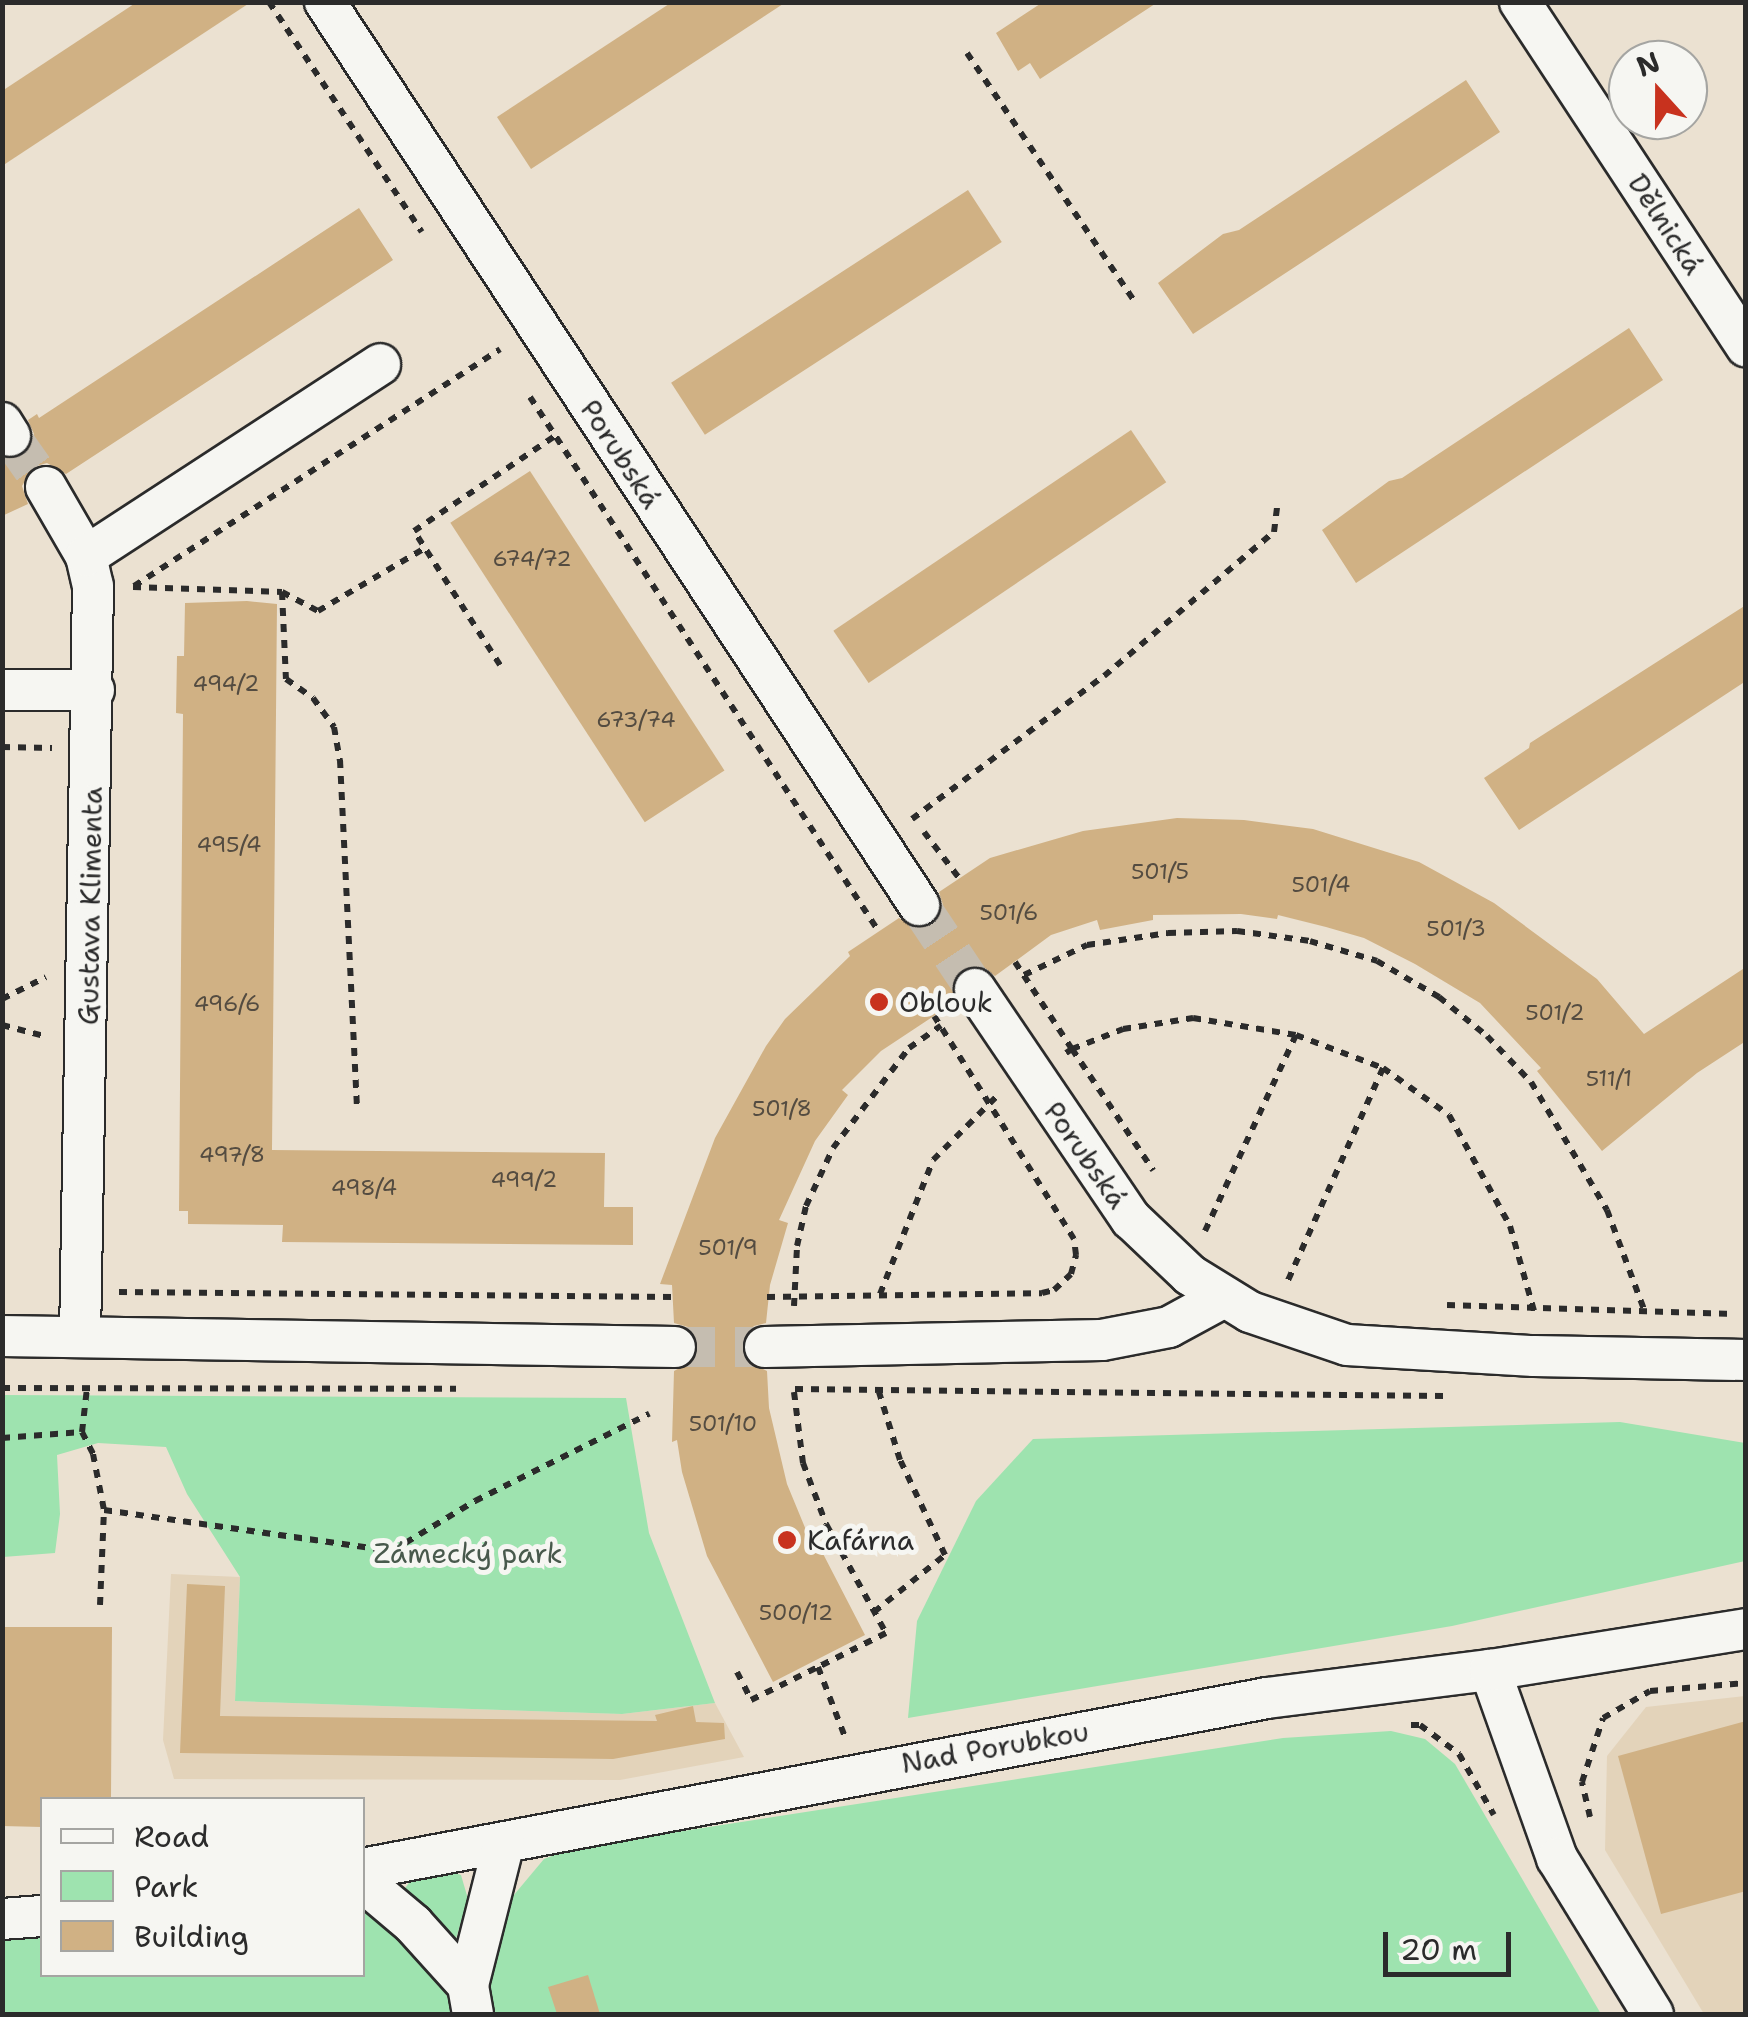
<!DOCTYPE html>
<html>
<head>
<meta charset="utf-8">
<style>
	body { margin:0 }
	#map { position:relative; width:1748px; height:2017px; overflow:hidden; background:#ebe1d1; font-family:"Shantell Sans",sans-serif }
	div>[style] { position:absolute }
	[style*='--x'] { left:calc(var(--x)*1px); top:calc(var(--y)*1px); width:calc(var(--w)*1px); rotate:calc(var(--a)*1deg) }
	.built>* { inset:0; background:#e3d3ba }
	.green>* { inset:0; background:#9ee3af }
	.building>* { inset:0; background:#d0b184; transform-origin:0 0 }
	.minor-tunnel>* { height:40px; margin-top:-20px; transform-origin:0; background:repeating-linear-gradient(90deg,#c5bdb0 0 40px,transparent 0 60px) }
	.path>* { height:6px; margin-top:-3px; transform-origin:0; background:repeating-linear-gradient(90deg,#2b2b2b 0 8px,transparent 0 16px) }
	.roads { filter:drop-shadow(2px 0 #2b2b2b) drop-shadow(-2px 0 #2b2b2b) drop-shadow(0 2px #2b2b2b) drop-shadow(0 -2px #2b2b2b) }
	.minor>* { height:40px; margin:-20px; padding:0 20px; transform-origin:20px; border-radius:20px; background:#f6f6f2 }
	.dots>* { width:28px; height:28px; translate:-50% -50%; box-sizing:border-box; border:5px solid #f6f6f2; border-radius:50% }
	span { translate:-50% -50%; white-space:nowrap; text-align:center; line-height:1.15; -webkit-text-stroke:10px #f6f6f2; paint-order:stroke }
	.number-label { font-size:22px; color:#544c41 }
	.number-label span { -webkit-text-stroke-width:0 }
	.street-label { font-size:28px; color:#2b2b2b }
	.poi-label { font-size:28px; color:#2b2b2b }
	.left { translate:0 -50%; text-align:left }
	.park-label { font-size:28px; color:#48594c }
	.frame { position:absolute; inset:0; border:5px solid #2b2b2b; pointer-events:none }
	.legend { position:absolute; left:40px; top:1797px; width:325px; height:180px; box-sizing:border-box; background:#f6f6f2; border:2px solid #a5a5a2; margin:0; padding:12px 18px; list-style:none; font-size:30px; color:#2b2b2b }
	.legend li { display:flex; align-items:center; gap:20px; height:50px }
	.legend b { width:50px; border:2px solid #a5a5a2 }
	.north { position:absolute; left:1608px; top:40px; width:100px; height:100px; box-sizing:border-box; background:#f6f6f2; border:2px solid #a5a5a2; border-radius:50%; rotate:339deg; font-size:28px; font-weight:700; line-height:40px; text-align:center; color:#2b2b2b }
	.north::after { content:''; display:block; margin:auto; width:35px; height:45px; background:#c8321e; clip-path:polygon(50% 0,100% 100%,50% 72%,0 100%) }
	.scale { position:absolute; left:1383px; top:1932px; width:128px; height:45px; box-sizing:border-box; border:5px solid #2b2b2b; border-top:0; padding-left:12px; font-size:30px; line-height:35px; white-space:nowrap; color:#2b2b2b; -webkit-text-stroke:8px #f6f6f2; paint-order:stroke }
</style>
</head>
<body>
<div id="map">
	<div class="built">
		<div style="clip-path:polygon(171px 1574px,240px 1577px,235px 1701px,622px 1714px,715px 1703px,744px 1757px,620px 1780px,174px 1779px,163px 1740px)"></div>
		<div style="clip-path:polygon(1745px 1696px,1745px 2014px,1704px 2014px,1605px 1850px,1607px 1756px,1646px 1707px)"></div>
	</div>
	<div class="green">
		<div style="clip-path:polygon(3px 1395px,626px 1398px,649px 1533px,715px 1703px,622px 1714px,235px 1701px,240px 1577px,187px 1494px,166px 1447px,98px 1443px,57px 1455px,60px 1514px,55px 1553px,3px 1557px)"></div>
		<div style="clip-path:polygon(1620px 1422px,1745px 1443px,1745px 1561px,1452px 1626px,908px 1718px,917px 1621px,976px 1501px,1033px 1439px)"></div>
		<div style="clip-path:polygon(1391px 1731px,1425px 1739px,1455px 1764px,1601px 2014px,489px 2014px,482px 1974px,508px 1902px,544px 1859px,573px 1848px,1283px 1738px)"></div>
		<div style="clip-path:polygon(452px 1872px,461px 1875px,468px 1899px,455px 1942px,403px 1891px,411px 1880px)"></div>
		<div style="clip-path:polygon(363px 1906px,435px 1966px,454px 2014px,3px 2014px,2px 1930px,42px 1926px,42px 1974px,362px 1974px)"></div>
	</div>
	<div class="building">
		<div style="clip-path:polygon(137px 2px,251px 2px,2px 166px,2px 91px)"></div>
		<div style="clip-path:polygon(672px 2px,786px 2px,531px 169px,497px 117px)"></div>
		<div style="clip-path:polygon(1043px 2px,1158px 2px,1040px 79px,1030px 63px,1018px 71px,996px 33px)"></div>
		<div style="clip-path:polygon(1466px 80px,1500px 132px,1193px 334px,1158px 283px,1223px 234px,1239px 230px)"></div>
		<div style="left:968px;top:190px;width:62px;height:354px;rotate:57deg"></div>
		<div style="clip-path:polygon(359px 208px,393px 260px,66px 474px,47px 463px,33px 467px,22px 486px,28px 504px,2px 516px,2px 458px,22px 457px,30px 448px,34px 434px,28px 420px,37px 414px,39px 418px)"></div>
		<div style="clip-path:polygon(1629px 328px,1663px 380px,1356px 583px,1322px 530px,1389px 481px,1402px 478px)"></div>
		<div style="left:1131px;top:430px;width:63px;height:359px;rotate:56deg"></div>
		<div style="left:530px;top:471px;width:357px;height:95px;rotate:57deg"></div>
		<div style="clip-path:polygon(247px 601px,277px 604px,272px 1150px,605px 1153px,604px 1207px,633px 1207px,633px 1245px,282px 1242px,283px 1225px,188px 1224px,188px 1211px,179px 1211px,183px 714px,176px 713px,177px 656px,184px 656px,185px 603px)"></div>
		<div style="clip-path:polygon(1746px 605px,1746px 681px,1519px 830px,1484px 778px,1529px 748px,1530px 743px)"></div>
		<div style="clip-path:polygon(1177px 818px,1244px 820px,1313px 829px,1419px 862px,1494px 903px,1597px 979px,1644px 1034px,1746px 967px,1746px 1041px,1697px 1073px,1602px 1151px,1537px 1071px,1541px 1068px,1480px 1003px,1415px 964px,1364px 938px,1326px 927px,1278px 915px,1277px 919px,1241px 914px,1153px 915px,1153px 920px,1100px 930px,1097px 920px,1051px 935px,995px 976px,984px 967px,963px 969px,953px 980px,955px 1002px,881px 1051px,842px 1090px,848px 1095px,815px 1141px,779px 1220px,788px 1223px,770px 1285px,766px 1323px,754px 1326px,744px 1336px,745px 1360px,767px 1371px,769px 1408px,787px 1484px,813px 1547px,818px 1544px,865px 1635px,773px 1682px,707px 1556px,682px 1472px,677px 1440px,672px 1442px,674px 1371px,695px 1360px,699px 1346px,688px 1327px,674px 1323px,672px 1285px,660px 1284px,715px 1138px,766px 1046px,785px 1019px,850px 956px,848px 952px,899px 918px,919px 929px,933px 924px,943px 905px,939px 892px,990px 858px,1083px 831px)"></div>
		<div style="clip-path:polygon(187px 1584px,225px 1586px,220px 1716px,657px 1721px,655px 1715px,693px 1706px,696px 1722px,724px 1723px,725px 1739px,613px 1759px,180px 1753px)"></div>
		<div style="clip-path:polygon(2px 1627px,112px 1627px,111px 1800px,42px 1800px,42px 1827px,2px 1826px)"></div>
		<div style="clip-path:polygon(1746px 1721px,1746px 1891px,1661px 1914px,1618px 1756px)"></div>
		<div style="clip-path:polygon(588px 1975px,600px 2014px,557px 2014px,548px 1987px)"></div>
	</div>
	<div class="minor-tunnel">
		<div style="--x:10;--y:436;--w:62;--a:54.8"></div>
		<div style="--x:919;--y:905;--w:101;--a:56.3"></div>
		<div style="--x:675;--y:1347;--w:90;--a:0"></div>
	</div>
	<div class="path">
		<div style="--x:269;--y:2;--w:276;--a:56.4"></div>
		<div style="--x:967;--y:53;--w:299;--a:56"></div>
		<div style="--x:530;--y:397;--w:639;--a:56.88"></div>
		<div style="--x:134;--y:586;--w:436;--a:-32.9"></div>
		<div style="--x:133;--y:587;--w:149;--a:1.9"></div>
		<div style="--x:282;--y:592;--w:41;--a:27.8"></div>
		<div style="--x:318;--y:611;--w:124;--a:-30.5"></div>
		<div style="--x:282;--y:592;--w:87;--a:87.4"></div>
		<div style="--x:286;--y:679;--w:33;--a:35"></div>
		<div style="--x:313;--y:698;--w:36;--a:54"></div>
		<div style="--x:334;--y:727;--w:34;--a:80"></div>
		<div style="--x:340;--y:760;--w:349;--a:87.2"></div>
		<div style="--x:500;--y:665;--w:159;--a:-122.7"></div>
		<div style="--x:414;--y:531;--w:170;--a:-34"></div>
		<div style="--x:2;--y:747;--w:50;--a:1.1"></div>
		<div style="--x:912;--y:819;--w:239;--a:-36.7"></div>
		<div style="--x:1104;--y:676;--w:223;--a:-40.3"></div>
		<div style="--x:1274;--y:532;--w:25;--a:-83"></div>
		<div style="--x:924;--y:832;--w:58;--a:52.7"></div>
		<div style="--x:1015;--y:962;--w:104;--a:56.8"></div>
		<div style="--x:1072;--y:1049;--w:55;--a:-21.4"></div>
		<div style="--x:1123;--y:1029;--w:71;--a:-8.9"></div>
		<div style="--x:1193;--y:1018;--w:104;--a:9.4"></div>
		<div style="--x:1024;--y:975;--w:70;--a:-25.5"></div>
		<div style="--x:1087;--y:945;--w:82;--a:-8.4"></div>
		<div style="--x:1168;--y:933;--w:69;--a:-1.7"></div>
		<div style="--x:1237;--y:931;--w:74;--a:7.8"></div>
		<div style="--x:1310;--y:941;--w:70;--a:16.6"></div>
		<div style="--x:1377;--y:961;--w:72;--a:30.1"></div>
		<div style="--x:1439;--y:997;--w:62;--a:39.1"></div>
		<div style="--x:1487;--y:1036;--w:64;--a:46.3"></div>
		<div style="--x:1531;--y:1082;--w:149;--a:59.3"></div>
		<div style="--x:1607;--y:1210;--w:109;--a:69.6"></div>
		<div style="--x:2;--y:999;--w:49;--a:-26.6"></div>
		<div style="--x:2;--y:1025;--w:43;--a:14.7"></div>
		<div style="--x:1066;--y:1053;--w:7;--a:-34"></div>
		<div style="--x:1072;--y:1049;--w:146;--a:56.2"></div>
		<div style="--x:1383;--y:1068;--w:81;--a:35.5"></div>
		<div style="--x:1449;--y:1115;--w:127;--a:61.2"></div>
		<div style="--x:1510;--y:1226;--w:88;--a:74.2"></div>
		<div style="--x:1205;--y:1231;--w:216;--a:-65.1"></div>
		<div style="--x:1296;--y:1035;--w:93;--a:20.8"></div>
		<div style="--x:1383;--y:1068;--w:238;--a:114.1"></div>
		<div style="--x:119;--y:1292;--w:554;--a:0.52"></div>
		<div style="--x:880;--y:1294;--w:144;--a:-68.4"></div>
		<div style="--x:933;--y:1160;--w:95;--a:-45"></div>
		<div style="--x:767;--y:1297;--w:275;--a:-0.8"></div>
		<div style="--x:1042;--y:1293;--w:12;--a:-14"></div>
		<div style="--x:1054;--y:1290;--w:23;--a:-43"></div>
		<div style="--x:1071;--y:1274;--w:20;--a:-75"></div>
		<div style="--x:1076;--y:1255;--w:16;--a:-97"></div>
		<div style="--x:1074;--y:1239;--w:263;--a:-122.1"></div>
		<div style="--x:1447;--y:1305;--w:287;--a:1.8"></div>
		<div style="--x:794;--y:1306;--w:60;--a:-87.1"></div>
		<div style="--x:797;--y:1246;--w:41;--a:-77.3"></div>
		<div style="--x:806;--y:1206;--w:64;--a:-65"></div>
		<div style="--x:833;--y:1148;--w:126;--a:-52.8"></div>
		<div style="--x:909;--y:1048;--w:39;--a:-35"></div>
		<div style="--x:2;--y:1388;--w:454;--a:0.1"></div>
		<div style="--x:795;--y:1389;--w:649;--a:0.62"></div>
		<div style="--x:794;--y:1392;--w:72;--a:82.8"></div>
		<div style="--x:803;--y:1463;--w:65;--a:69.3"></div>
		<div style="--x:826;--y:1524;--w:124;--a:61.2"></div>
		<div style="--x:886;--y:1633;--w:76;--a:153.4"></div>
		<div style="--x:818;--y:1667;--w:75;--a:68.9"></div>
		<div style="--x:82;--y:1432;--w:25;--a:63"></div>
		<div style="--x:93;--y:1454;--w:57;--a:78.9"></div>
		<div style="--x:104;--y:1510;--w:291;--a:8.1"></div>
		<div style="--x:392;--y:1551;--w:97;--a:-31.1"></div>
		<div style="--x:475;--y:1501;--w:195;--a:-26.6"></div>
		<div style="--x:2;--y:1438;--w:80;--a:-4.3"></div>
		<div style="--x:82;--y:1432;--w:44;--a:-83.5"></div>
		<div style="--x:100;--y:1605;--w:95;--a:-87.6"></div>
		<div style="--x:874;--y:1612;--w:91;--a:-38.8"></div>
		<div style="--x:945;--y:1555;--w:105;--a:-115.3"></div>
		<div style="--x:900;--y:1460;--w:71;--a:-107.2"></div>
		<div style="--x:737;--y:1672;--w:31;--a:63"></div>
		<div style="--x:751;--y:1700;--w:75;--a:-26.2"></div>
		<div style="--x:1411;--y:1725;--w:9;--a:0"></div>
		<div style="--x:1420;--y:1725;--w:49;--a:36.6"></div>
		<div style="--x:1459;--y:1754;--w:70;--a:60.2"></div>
		<div style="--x:1590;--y:1817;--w:36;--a:-103"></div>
		<div style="--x:1582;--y:1782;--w:67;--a:-71.8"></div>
		<div style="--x:1603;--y:1718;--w:54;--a:-29.9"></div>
		<div style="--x:1650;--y:1691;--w:96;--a:-4.8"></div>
	</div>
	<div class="roads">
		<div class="minor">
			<div style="--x:325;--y:2;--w:1081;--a:56.66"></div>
			<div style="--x:1520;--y:2;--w:412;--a:56.7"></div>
			<div style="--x:2;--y:423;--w:15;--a:58"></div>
			<div style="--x:46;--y:487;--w:80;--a:59.9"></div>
			<div style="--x:86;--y:556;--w:31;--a:77"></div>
			<div style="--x:93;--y:586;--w:751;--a:90.99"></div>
			<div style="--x:86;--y:556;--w:351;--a:-33.1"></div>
			<div style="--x:2;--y:690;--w:92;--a:0"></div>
			<div style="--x:975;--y:989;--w:278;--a:55.9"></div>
			<div style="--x:1131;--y:1219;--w:81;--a:43.5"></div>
			<div style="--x:1190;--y:1275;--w:70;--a:31.7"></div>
			<div style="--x:1250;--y:1312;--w:102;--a:18.8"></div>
			<div style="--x:1347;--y:1345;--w:187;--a:3.4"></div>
			<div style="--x:1534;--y:1356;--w:212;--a:1.1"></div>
			<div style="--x:2;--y:1336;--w:673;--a:0.94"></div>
			<div style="--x:765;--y:1347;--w:337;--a:-1.2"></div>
			<div style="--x:1102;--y:1340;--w:68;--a:-11"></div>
			<div style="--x:1169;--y:1327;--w:63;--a:-28.6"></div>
			<div style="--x:1490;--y:1670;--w:200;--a:70.4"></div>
			<div style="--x:1557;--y:1858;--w:183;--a:58.4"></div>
			<div style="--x:362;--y:1869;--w:921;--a:-10.7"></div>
			<div style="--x:1267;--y:1698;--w:225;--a:-7.2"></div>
			<div style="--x:1490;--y:1670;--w:259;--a:-9.1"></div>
			<div style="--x:362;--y:1881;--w:67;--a:40.1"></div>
			<div style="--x:413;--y:1924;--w:82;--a:48"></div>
			<div style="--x:2;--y:1919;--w:40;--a:-4.3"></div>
			<div style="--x:473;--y:2014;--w:29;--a:-100"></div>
			<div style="--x:468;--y:1985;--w:146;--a:-75.8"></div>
		</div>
	</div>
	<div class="dots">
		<div style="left:879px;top:1002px;background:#c8321e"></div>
		<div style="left:787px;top:1540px;background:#c8321e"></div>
	</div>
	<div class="number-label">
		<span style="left:532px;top:559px">674/72</span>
		<span style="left:226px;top:684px">494/2</span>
		<span style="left:636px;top:720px">673/74</span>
		<span style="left:229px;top:845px">495/4</span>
		<span style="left:1160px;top:872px">501/5</span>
		<span style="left:1321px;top:885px">501/4</span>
		<span style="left:1009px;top:913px">501/6</span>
		<span style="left:1456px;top:929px">501/3</span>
		<span style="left:227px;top:1004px">496/6</span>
		<span style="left:1555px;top:1013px">501/2</span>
		<span style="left:1609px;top:1079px">511/1</span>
		<span style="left:782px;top:1109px">501/8</span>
		<span style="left:232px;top:1155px">497/8</span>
		<span style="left:524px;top:1180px">499/2</span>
		<span style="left:364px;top:1188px">498/4</span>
		<span style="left:728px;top:1248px">501/9</span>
		<span style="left:723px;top:1424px">501/10</span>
		<span style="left:796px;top:1613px">500/12</span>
	</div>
	<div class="street-label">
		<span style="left:1666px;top:224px;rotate:57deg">Dělnická</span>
		<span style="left:621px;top:454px;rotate:57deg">Porubská</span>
		<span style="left:90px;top:906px;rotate:-89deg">Gustava Klimenta</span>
		<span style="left:1086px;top:1155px;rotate:55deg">Porubská</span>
		<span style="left:995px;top:1747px;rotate:-10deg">Nad Porubkou</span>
	</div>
	<div class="poi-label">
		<span class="left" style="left:899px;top:1002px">Oblouk</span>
		<span class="left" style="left:807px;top:1540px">Kafárna</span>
	</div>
	<div class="park-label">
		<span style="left:468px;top:1553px">Zámecký park</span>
	</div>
	<div class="frame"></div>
	<ul class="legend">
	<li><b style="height:12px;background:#f6f6f2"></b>Road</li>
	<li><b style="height:28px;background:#9ee3af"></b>Park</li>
	<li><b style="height:28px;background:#d0b184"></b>Building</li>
	</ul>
	<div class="north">N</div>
	<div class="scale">20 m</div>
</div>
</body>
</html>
